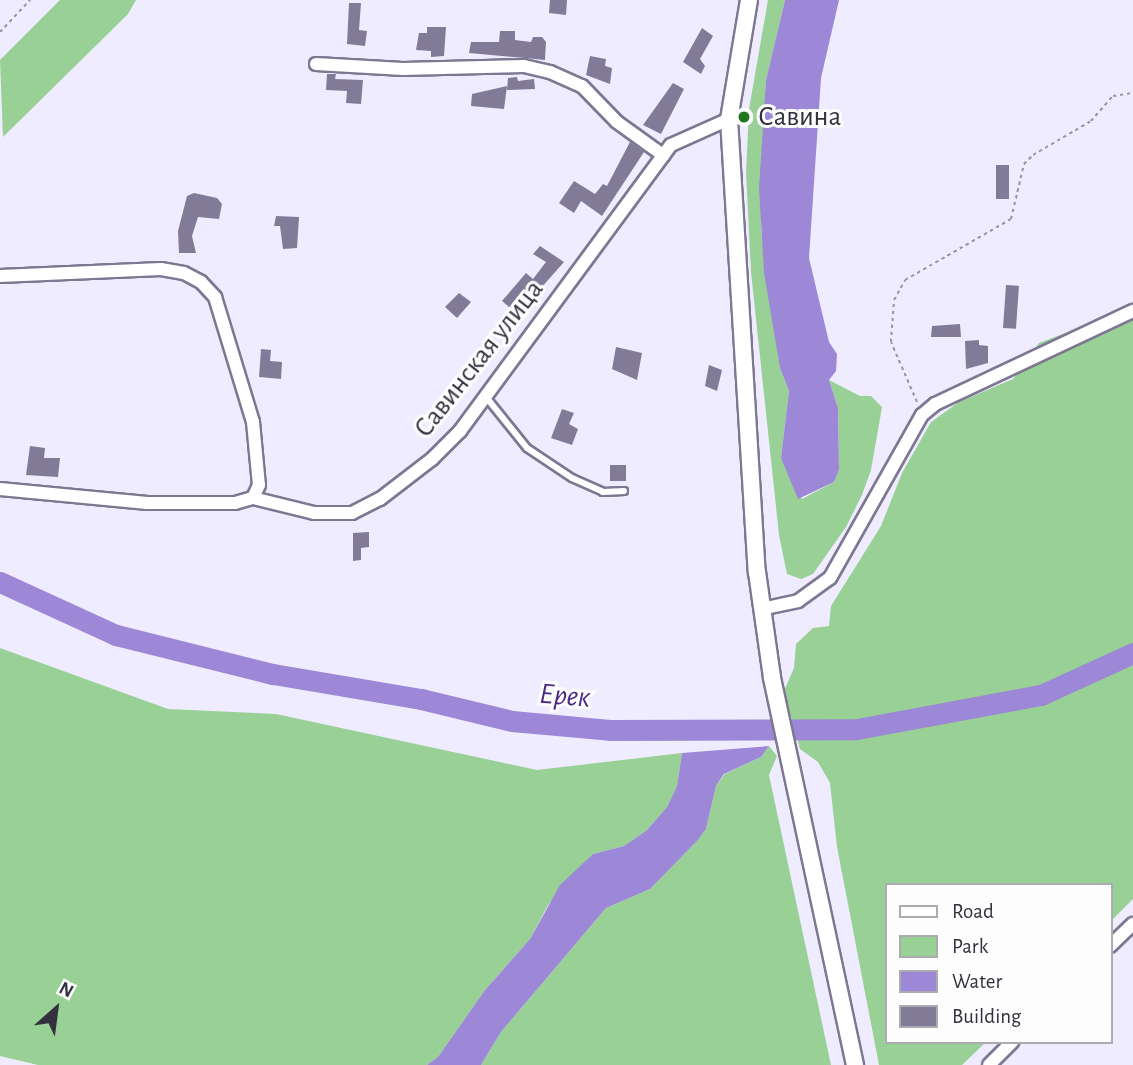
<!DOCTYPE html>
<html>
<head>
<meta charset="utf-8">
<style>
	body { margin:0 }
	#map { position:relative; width:1133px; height:1065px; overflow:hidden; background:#f0ecff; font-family:"Alegreya Sans",sans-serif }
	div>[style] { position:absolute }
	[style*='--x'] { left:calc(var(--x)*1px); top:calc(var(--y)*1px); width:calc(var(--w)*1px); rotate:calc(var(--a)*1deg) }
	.green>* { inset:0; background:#99d095 }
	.water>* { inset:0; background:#9c88d6 }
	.river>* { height:21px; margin:-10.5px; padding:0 10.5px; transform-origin:10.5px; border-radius:10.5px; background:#9c88d6 }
	.building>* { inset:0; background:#817b97; transform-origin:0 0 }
	.path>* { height:2px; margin-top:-1px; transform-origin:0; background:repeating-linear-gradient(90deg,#9794a4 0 3.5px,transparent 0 7px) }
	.roads { filter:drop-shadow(2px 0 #7d7792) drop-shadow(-2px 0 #7d7792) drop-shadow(0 2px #7d7792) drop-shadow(0 -2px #7d7792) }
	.service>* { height:6px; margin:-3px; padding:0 3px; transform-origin:3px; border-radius:3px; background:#fff }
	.minor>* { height:12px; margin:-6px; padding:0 6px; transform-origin:6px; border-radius:6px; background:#fff }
	.tertiary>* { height:16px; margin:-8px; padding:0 8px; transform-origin:8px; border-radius:8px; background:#fff }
	.dots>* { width:19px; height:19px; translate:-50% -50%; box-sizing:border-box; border:4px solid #fdfdfd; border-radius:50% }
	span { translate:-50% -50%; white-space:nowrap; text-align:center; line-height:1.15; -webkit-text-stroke:6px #fdfdfd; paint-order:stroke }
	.poi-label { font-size:28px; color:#33313d }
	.left { translate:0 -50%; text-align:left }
	.street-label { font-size:28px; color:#33313d }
	.water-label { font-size:30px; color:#4b2985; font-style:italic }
	.legend { position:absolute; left:885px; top:883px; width:228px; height:161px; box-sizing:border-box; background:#fdfdfd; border:2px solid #acabb0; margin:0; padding:9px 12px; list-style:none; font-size:21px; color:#33313d }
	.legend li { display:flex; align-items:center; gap:14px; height:35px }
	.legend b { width:35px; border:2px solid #acabb0 }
	.north { position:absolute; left:21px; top:974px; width:70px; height:70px; -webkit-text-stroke:5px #fdfdfd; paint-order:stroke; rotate:28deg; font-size:19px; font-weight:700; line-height:28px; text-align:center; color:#33313d }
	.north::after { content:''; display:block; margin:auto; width:24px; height:32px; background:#33313d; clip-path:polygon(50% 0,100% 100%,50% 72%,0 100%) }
</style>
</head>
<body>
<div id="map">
	<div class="green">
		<div style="clip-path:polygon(60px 0,136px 0,128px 14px,3px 137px,0 60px)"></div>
		<div style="clip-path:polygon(768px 0,785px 0,766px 80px,761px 229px,780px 368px,789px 391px,781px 458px,802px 499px,834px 482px,839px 470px,838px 408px,829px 380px,860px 396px,871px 396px,882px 407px,871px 470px,862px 495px,846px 527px,813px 574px,801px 579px,787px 574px,779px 535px,751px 272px,746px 173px,749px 109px)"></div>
		<div style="clip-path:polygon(1133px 307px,1133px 899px,1110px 922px,1110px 885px,886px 885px,886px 1042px,986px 1042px,962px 1065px,879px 1065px,837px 847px,830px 783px,818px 762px,800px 749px,784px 691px,794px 668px,796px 644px,813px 628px,829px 626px,831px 606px,881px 526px,902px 473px,931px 422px,959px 402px,1013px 379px,1039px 343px)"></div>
		<div style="clip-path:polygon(0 648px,168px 709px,276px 714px,537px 770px,682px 753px,677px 786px,667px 807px,647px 830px,624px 846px,593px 854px,578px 870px,548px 905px,530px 939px,485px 990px,438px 1057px,427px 1065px,38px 1065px,0 1056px)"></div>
		<div style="clip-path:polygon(769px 746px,777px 756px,769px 775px,831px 1065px,481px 1065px,501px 1032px,606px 908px,650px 889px,697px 841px,706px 829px,716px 786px,725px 774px,761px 757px)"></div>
	</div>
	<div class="water">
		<div style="clip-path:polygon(785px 0,839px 0,821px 78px,809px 258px,829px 342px,837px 354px,836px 371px,829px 380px,838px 408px,839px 470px,834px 482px,798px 499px,781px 458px,789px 391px,780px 368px,764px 273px,759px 188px,766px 80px)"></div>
		<div style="clip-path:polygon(769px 746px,761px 757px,724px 774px,716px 786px,706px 829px,697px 841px,650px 889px,606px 908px,501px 1032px,481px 1065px,427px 1065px,438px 1057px,485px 990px,530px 939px,560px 885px,593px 854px,624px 846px,647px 830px,667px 807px,677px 786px,682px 753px)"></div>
	</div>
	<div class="river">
		<div style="--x:0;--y:582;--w:128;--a:24.6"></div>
		<div style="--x:116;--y:635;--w:162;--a:14"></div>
		<div style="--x:273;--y:674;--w:150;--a:9.6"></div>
		<div style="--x:421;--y:699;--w:94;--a:13.6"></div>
		<div style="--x:512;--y:721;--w:98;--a:5.2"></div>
		<div style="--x:610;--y:730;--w:247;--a:-0.2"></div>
		<div style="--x:857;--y:729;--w:187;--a:-10.5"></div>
		<div style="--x:1041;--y:695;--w:101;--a:-24.5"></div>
	</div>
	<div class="building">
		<div style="clip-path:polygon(550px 0,567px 0,566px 15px,549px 13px)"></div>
		<div style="clip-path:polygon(349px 3px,361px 3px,359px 30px,367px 31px,365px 46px,347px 44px)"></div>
		<div style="clip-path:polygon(427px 27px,446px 27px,444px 56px,431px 57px,431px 51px,416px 50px,419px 33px,427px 33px)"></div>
		<div style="clip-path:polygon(702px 28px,713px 36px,700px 59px,705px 66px,701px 74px,683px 62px)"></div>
		<div style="clip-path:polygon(500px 31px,515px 31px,515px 40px,531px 42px,533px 37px,542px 37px,546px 42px,545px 60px,469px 53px,471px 42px,499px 42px)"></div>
		<div style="clip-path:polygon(590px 56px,606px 59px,605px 66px,612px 68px,610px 84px,586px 75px)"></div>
		<div style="clip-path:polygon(327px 74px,336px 74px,335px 79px,363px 80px,361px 104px,346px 103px,347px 91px,326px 90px)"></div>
		<div style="clip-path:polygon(517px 77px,518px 81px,534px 79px,535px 89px,507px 90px,508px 78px)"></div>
		<div style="clip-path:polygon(673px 83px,684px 89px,661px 134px,643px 125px)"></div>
		<div style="clip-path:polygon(507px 86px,504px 109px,471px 106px,472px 94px)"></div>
		<div style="clip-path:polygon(630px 142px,644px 152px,602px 216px,581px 201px,574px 213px,559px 203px,574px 181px,595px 194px,603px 184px,607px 186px)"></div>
		<div style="left:996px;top:165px;width:13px;height:34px"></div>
		<div style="clip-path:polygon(194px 193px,217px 198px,222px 204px,219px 219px,198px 217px,192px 236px,196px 253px,179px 253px,178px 231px,187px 196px)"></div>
		<div style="clip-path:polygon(276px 216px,299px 217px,297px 248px,283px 249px,280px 226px,274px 226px)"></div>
		<div style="clip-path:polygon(540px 246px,564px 262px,526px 305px,529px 308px,521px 317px,502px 301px,526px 273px,533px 279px,546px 262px,533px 254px)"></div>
		<div style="left:1006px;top:285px;width:13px;height:43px;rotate:4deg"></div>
		<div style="clip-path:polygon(459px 293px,471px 302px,457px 318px,445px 307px)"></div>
		<div style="clip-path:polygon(960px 324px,961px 337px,931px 337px,932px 326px)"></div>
		<div style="clip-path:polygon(979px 340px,979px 345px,988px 346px,988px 363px,966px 369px,965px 341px)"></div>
		<div style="clip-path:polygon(616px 347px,642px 353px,637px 380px,612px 369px)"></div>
		<div style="clip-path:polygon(261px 349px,271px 350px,270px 361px,282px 362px,281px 379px,259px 377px)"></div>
		<div style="clip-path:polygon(709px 365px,722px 370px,717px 391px,705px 386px)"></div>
		<div style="clip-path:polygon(562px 409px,574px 413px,569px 424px,578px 429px,572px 445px,551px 438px)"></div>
		<div style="clip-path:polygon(30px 446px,45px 448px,44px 458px,60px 458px,58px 477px,26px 475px)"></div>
		<div style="left:610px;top:465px;width:16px;height:16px"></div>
		<div style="clip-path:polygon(369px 532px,369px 547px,361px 548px,361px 560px,353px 561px,353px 533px)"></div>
	</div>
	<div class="path">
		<div style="--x:0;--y:32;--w:44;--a:-46.8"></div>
		<div style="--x:917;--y:402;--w:65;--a:-113.4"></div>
		<div style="--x:891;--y:342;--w:42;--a:-85.9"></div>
		<div style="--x:894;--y:300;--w:23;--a:-61"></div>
		<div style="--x:905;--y:280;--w:122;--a:-29.9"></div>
		<div style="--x:1011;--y:219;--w:57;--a:-76.7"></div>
		<div style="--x:1024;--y:164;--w:13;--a:-45"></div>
		<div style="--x:1033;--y:155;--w:67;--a:-30.4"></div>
		<div style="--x:1091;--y:121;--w:33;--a:-49"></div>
		<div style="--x:1113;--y:96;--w:20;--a:-9"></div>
	</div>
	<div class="roads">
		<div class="service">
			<div style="--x:486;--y:397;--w:65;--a:51.2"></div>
			<div style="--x:527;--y:448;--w:54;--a:33.7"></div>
			<div style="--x:572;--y:478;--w:34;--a:24"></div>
			<div style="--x:603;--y:492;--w:21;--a:-3"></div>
		</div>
		<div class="minor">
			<div style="--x:316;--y:64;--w:87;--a:3.3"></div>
			<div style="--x:403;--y:69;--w:121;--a:-1.4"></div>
			<div style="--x:524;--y:66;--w:27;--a:13"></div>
			<div style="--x:550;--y:72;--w:35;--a:24"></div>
			<div style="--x:582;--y:86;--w:50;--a:45.8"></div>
			<div style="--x:617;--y:122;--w:57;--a:35.7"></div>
			<div style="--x:0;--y:276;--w:161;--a:-2.5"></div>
			<div style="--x:161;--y:269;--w:23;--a:10"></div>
			<div style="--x:184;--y:273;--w:19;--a:28"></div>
			<div style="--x:201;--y:282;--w:21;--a:47"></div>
			<div style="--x:215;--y:297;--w:131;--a:73.1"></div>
			<div style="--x:253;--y:422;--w:63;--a:84.6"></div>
			<div style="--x:259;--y:485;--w:14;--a:115"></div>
			<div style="--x:0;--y:489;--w:148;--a:5.4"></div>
			<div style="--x:147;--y:503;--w:88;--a:0"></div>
			<div style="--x:235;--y:503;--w:19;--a:-16"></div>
			<div style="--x:253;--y:498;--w:63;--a:13.8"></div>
			<div style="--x:314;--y:513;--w:38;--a:0"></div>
			<div style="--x:352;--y:513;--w:31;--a:-27"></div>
			<div style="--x:380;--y:499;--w:66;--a:-37.6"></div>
			<div style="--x:432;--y:459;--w:40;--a:-45"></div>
			<div style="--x:460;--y:431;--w:355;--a:-53.6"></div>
			<div style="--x:671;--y:145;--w:64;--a:-24.1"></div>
			<div style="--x:761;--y:609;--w:38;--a:-12"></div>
			<div style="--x:798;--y:601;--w:39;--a:-36"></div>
			<div style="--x:830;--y:578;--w:187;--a:-60.6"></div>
			<div style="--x:922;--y:415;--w:17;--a:-40"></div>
			<div style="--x:935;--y:404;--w:219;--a:-25.2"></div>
			<div style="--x:1110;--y:946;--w:32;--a:-44"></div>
			<div style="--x:989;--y:1065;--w:33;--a:-45"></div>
		</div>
		<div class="tertiary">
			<div style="--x:749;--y:0;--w:121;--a:99.5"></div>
			<div style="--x:729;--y:119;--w:454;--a:86.5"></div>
			<div style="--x:757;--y:572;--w:107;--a:81.9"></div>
			<div style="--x:772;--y:678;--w:396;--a:77.9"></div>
		</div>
	</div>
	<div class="dots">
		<div style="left:744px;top:117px;background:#227520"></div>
	</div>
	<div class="poi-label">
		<span class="left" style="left:758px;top:117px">Савина</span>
	</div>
	<div class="street-label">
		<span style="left:479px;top:359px;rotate:-52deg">Савинская улица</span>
	</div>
	<div class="water-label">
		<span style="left:565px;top:696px;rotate:5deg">Ерек</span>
	</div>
	<ul class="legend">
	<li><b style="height:9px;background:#fff"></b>Road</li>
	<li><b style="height:19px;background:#99d095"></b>Park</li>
	<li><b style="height:19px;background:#9c88d6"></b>Water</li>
	<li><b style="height:19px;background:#817b97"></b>Building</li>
	</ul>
	<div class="north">N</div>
</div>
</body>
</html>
